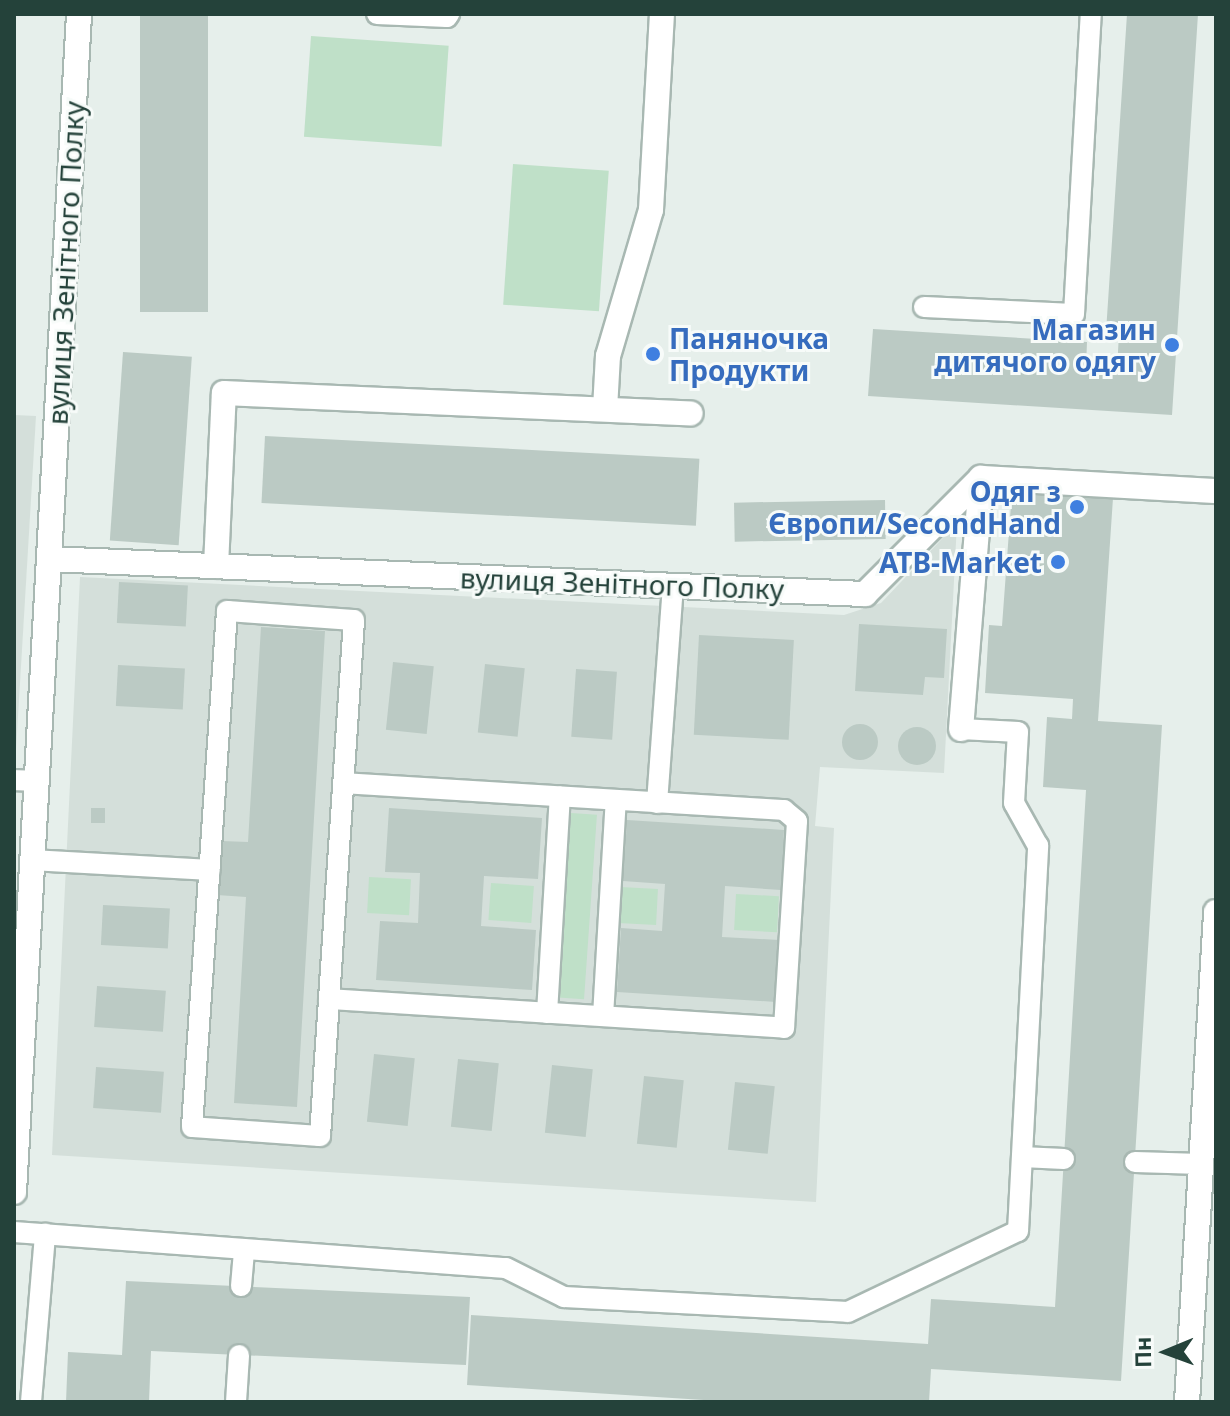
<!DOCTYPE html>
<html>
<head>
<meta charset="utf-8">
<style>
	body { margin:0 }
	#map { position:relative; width:1230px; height:1416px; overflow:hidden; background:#e6efeb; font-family:"Noto Sans",sans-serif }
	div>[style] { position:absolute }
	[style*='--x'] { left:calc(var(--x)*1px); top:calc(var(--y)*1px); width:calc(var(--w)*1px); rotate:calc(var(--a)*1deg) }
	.built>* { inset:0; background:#d4dfda }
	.green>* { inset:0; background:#bfe0c8; transform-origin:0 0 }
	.building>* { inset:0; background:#bbcac4; transform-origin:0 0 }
	.round { border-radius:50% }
	.roads { filter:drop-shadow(2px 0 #a8b8b2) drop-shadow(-2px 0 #a8b8b2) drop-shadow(0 2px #a8b8b2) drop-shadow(0 -2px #a8b8b2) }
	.lane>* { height:20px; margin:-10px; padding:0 10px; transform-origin:10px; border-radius:10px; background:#fff }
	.street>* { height:24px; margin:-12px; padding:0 12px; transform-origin:12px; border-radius:12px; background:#fff }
	.secondary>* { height:24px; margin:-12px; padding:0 12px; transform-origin:12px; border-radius:12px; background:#fff }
	.dots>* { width:22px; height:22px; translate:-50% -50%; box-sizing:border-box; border:4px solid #f7fbf9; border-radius:50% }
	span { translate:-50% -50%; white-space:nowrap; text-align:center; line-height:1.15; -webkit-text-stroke:6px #f7fbf9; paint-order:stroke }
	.street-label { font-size:28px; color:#24423a }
	.shop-label { font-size:28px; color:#366cbe; font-weight:700 }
	.right { translate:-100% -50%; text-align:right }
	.left { translate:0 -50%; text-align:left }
	.frame { position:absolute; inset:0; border:16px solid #24423a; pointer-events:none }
	.north { position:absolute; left:1126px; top:1312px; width:80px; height:80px; -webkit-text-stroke:6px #f7fbf9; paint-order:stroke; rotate:269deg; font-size:22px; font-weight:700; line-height:32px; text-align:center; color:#24423a }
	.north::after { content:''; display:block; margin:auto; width:28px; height:36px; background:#24423a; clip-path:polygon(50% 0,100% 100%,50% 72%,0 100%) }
</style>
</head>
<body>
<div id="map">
	<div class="built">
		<div style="clip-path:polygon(14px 415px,36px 416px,14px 783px)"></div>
		<div style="clip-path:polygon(957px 523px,944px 773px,820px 767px,815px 826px,834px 828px,816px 1202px,52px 1155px,80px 577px,844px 615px,881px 603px)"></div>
	</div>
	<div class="green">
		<div style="left:311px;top:36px;width:138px;height:101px;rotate:4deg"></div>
		<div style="left:513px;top:164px;width:96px;height:141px;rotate:4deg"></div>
		<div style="left:571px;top:813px;width:26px;height:185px;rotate:4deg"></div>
		<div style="left:369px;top:877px;width:42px;height:36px;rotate:3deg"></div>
		<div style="left:491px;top:883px;width:43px;height:37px;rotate:4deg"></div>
		<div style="left:620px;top:887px;width:38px;height:36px;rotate:3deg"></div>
		<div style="left:736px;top:894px;width:43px;height:36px;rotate:3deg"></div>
	</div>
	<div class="building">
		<div style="left:140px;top:14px;width:68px;height:298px"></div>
		<div style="clip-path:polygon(1127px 14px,1198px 14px,1172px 415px,868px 396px,873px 329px,1087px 342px,1086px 368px,1117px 370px,1119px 333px,1106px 332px)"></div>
		<div style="left:123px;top:352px;width:69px;height:189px;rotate:4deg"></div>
		<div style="left:265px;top:436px;width:435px;height:67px;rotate:3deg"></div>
		<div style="clip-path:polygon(1012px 491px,1113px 498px,1098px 721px,1162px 725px,1121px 1381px,931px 1369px,929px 1402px,735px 1402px,467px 1385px,471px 1315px,928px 1344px,931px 1299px,1055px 1307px,1086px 790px,1043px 787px,1047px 717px,1072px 719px,1073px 699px,985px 693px,989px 625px,1002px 626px)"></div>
		<div style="left:885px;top:500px;width:39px;height:151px;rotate:89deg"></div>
		<div style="left:119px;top:582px;width:69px;height:41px;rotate:3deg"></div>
		<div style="clip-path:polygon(859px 624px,947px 629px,944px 678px,925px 677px,923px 695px,855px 691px)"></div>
		<div style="clip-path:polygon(261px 627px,325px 631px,297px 1107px,234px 1103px,246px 897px,217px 895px,221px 841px,248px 842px)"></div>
		<div style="left:699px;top:635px;width:95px;height:100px;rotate:3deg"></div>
		<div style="left:393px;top:662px;width:41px;height:68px;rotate:6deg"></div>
		<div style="left:485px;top:664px;width:40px;height:69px;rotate:6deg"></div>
		<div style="left:118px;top:665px;width:67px;height:41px;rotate:3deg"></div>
		<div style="left:576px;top:669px;width:41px;height:68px;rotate:4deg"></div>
		<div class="round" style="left:842px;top:724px;width:36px;height:36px"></div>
		<div class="round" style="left:898px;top:727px;width:38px;height:38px"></div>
		<div style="left:91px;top:808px;width:14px;height:15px"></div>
		<div style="clip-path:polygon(389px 808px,542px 818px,538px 879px,484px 876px,481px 926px,536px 930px,532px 990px,376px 980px,380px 921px,418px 923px,420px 873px,385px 872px)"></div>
		<div style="clip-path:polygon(627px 820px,784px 830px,781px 890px,725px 886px,722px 937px,779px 940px,776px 1002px,617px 992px,621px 928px,662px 931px,665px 884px,623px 881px)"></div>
		<div style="left:103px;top:905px;width:67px;height:40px;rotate:3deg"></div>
		<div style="left:97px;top:986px;width:69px;height:41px;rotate:4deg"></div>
		<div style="left:374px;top:1054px;width:41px;height:68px;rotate:6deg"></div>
		<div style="left:458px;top:1059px;width:41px;height:68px;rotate:6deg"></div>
		<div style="left:552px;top:1065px;width:41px;height:68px;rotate:6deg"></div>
		<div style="left:96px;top:1067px;width:68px;height:41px;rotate:4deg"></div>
		<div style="left:644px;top:1076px;width:40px;height:68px;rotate:6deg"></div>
		<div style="left:735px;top:1082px;width:40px;height:68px;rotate:6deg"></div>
		<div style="clip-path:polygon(126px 1281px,470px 1297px,466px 1365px,151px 1351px,149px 1402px,66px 1402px,68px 1352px,122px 1355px)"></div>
	</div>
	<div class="roads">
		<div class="lane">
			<div style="--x:377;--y:14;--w:70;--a:2.5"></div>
			<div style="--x:447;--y:17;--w:4;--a:-56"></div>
			<div style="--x:924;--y:307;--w:150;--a:2.7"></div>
			<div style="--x:1074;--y:314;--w:300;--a:-86.8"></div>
			<div style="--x:227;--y:611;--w:127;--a:4.1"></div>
			<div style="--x:354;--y:620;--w:517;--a:93.77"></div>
			<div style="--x:320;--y:1136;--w:128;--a:-176"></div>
			<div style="--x:192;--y:1127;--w:517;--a:-86.12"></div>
			<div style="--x:14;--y:780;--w:23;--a:2"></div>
			<div style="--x:657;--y:803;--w:218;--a:-85.8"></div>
			<div style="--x:32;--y:860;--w:178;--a:3.2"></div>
			<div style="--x:329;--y:999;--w:456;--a:3.6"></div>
			<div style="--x:784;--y:1028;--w:207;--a:-86.4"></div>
			<div style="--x:797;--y:821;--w:17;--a:-140"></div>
			<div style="--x:784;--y:810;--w:441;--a:-176.5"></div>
			<div style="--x:547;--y:1013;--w:217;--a:-86.6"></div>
			<div style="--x:603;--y:1016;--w:216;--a:-86.6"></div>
			<div style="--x:1022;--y:1157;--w:42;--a:2.7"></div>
			<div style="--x:1135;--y:1162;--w:66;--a:1.7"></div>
			<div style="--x:14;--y:1232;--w:493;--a:4.2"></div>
			<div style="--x:506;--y:1268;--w:65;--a:26.6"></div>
			<div style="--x:564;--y:1297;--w:284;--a:3"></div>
			<div style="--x:848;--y:1312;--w:188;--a:-25.5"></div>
			<div style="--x:1018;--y:1231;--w:386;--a:-87"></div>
			<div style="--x:1038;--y:846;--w:49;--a:-119.2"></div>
			<div style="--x:1014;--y:803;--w:71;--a:-86.8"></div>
			<div style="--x:1018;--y:732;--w:57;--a:-177"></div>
			<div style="--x:241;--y:1286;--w:37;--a:-85"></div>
			<div style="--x:31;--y:1402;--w:169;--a:-85.2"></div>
			<div style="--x:236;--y:1402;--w:47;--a:-86.3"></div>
		</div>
		<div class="street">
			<div style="--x:605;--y:409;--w:53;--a:-86.8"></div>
			<div style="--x:608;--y:356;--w:152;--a:-73.6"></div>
			<div style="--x:651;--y:210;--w:196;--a:-86.8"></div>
			<div style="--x:49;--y:559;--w:817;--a:2.46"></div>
			<div style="--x:865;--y:594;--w:164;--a:-45"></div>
			<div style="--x:981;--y:478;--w:235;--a:3.2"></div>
			<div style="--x:216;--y:566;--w:173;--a:-87.4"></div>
			<div style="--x:224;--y:393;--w:467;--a:2.5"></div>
			<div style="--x:961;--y:729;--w:252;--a:-85.4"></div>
			<div style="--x:14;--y:1192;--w:1180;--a:-86.84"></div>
		</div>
		<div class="secondary">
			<div style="--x:1187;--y:1402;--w:491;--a:-86.6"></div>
		</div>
	</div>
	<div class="dots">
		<div style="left:1172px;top:345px;background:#3f7fe0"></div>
		<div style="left:653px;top:354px;background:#3f7fe0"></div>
		<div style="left:1077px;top:507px;background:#3f7fe0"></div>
		<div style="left:1058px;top:562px;background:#3f7fe0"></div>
	</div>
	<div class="street-label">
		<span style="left:65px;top:263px;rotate:-87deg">вулиця Зенітного Полку</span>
		<span style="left:622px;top:583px;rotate:2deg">вулиця Зенітного Полку</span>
	</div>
	<div class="shop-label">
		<span class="right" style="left:1156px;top:345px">Магазин<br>дитячого одягу</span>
		<span class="left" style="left:669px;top:354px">Паняночка<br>Продукти</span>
		<span class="right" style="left:1061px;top:507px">Одяг з<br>Європи/SecondHand</span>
		<span class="right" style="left:1042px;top:562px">ATB-Market</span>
	</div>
	<div class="frame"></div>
	<div class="north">Пн</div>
</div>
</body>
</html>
